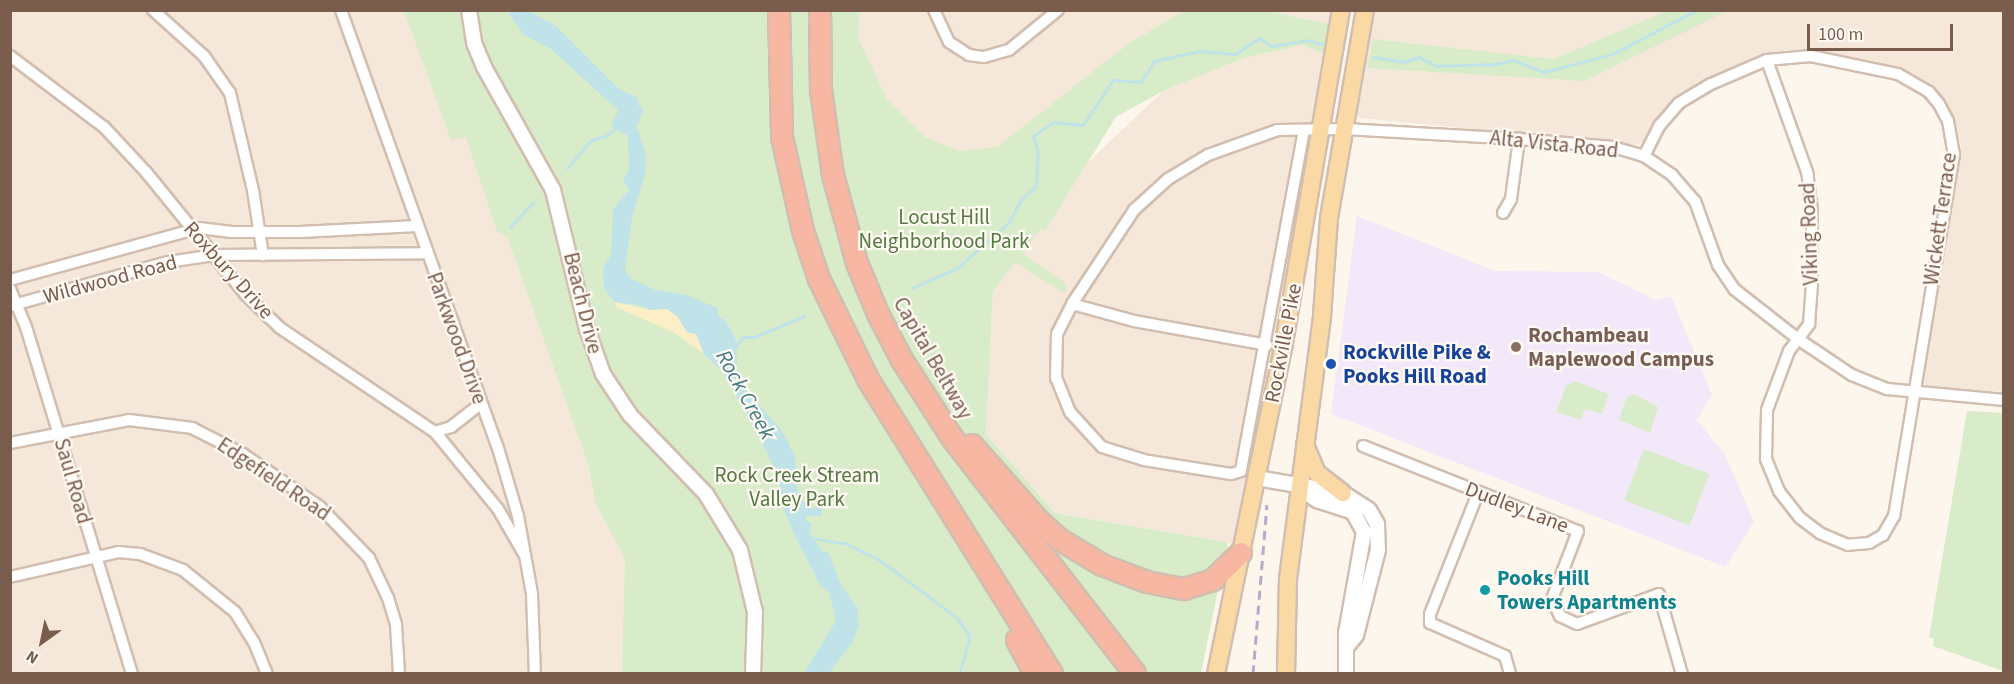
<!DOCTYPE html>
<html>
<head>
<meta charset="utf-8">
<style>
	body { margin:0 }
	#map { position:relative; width:2014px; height:684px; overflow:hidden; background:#fdf6ec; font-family:"Source Sans 3",sans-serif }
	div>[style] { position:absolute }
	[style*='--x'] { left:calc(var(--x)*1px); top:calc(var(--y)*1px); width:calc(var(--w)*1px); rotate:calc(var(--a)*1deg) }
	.residential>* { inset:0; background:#f5e8da }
	.education>* { inset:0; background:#f3e8fa }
	.green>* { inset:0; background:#d8ecc9; transform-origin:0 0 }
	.sand>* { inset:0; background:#fcefc7 }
	.water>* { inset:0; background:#bfe3e8 }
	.stream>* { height:3px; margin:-1.5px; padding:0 1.5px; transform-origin:1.5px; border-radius:1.5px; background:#bfe3e8 }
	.roads { filter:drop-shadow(2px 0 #d1beb0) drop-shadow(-2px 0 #d1beb0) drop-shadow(0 2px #d1beb0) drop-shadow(0 -2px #d1beb0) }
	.minor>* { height:10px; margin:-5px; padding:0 5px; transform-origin:5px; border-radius:5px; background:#fff }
	.tertiary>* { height:14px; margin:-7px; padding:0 7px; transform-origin:7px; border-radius:7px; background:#fff }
	.primary>* { height:16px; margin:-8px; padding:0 8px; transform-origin:8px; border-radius:8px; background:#fbd9a5 }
	.motorway>* { height:20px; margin:-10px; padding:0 10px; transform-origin:10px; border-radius:10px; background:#f7b7a3 }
	.rail>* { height:3px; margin-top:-1.5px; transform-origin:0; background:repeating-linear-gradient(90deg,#b9a8c9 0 9px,transparent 0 15px) }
	.dots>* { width:16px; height:16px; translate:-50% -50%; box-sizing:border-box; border:3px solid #fffaf3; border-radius:50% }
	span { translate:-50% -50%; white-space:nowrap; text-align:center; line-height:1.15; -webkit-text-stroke:4.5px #fffaf3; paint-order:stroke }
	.street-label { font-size:21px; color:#7a5c4d }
	.park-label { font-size:21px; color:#537a41 }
	.education-label { font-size:21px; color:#785e54; font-weight:700 }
	.left { translate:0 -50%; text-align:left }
	.transit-label { font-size:21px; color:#164399; font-weight:700 }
	.culture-label { font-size:21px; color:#0d838f; font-weight:700 }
	.water-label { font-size:22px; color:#437c86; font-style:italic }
	.frame { position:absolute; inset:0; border:12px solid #7a5c4d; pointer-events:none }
	.north { position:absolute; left:12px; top:612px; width:60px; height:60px; -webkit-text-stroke:4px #fffaf3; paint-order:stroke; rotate:213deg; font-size:16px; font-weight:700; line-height:24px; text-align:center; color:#7a5c4d }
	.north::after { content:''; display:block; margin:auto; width:21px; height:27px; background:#7a5c4d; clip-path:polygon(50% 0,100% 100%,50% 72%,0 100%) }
	.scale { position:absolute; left:1807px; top:24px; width:146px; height:27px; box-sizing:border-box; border:3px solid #7a5c4d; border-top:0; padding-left:8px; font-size:18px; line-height:21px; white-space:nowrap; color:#7a5c4d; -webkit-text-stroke:4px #fffaf3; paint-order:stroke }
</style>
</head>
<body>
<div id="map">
	<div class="residential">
		<div style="clip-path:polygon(10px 11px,414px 11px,499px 213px,626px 562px,623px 673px,11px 673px)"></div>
		<div style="clip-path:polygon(860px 11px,1191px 11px,1177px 14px,1128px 44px,1021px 132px,991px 150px,958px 151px,925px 137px,887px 99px,859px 39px)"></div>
		<div style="clip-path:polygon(1267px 11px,1341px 11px,1338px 26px)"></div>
		<div style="clip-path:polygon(1371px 11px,2003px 11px,2003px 392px,1928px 387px,1921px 380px,1961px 145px,1946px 100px,1928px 82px,1905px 69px,1846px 57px,1802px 50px,1761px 57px,1713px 77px,1671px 103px,1646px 140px,1636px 145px,1359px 118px,1355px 114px)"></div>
		<div style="clip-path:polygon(1303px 45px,1334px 59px,1241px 553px,1228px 542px,1055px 513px,986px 434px,994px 270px,1026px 220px,1045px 231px,1082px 168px,1163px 91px,1244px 58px)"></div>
	</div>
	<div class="education">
		<div style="clip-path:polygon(1357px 216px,1495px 271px,1598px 272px,1656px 300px,1671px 296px,1712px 395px,1697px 420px,1724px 453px,1754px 521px,1726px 567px,1331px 414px)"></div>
	</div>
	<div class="green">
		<div style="clip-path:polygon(1191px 10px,1267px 11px,1338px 26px,1334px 59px,1303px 45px,1244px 58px,1163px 91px,1116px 117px,1045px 231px,1040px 229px,1022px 253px,1068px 285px,1064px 293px,1015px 262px,993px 291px,986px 434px,1055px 513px,1228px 542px,1201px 673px,622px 673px,625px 559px,596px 504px,588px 464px,507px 236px,497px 232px,466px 137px,451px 140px,404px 11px,860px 11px,859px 39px,887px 99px,925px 137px,959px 151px,997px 147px,1128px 44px,1177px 14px)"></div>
		<div style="clip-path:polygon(1667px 11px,1727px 11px,1585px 81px,1368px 68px,1372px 39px,1554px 59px)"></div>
		<div style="clip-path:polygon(1575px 381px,1609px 394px,1602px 414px,1585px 409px,1581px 420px,1556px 412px,1566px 386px)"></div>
		<div style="clip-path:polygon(1634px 394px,1658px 407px,1650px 433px,1619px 420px,1626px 398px)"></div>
		<div style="clip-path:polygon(1967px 411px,2003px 413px,2003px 671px,1933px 646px,1934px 639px,1929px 637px)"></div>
		<div style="left:1644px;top:449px;width:70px;height:55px;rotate:21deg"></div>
	</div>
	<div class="sand">
		<div style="clip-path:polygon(614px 302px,650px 310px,667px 309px,677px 316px,687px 332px,696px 334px,704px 354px,675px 333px,618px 308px)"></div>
	</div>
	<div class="water">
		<div style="clip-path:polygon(507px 11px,528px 11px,556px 26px,619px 89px,638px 98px,639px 107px,644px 108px,637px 127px,646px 156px,645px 175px,632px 217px,625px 270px,631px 279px,656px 290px,686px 295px,718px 308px,718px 316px,726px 321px,736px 340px,737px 369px,743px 386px,782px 431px,795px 456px,798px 497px,812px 508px,822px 506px,821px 516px,807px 516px,805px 520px,812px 523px,810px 534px,823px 552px,828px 551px,840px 583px,857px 608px,859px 625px,852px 643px,829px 673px,804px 673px,836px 621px,829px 593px,820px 585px,792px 530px,781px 501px,779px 476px,748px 416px,721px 370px,704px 354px,696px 334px,687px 332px,677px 316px,667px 309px,650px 310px,638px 305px,614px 302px,604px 288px,603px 268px,611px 255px,613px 209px,629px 190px,623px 180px,629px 169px,628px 136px,611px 126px,618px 110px,551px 49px,524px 35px)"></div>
	</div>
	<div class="stream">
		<div style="--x:1373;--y:57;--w:30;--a:9"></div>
		<div style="--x:1403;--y:62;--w:17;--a:-17"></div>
		<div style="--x:1419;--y:57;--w:19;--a:28"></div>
		<div style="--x:1436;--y:66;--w:61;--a:-1.9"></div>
		<div style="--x:1497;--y:64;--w:16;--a:-14"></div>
		<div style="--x:1513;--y:60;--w:33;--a:21"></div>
		<div style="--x:1544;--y:72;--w:70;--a:-14.8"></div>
		<div style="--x:1612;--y:54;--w:96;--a:-27.4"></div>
		<div style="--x:567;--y:168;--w:37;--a:-49"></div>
		<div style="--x:591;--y:140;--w:16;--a:-15"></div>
		<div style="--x:606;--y:136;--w:12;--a:-42"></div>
		<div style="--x:510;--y:227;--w:34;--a:-47"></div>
		<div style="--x:912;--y:288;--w:49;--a:-24"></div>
		<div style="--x:957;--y:268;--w:69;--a:-41.5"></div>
		<div style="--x:1009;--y:222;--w:24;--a:-62"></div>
		<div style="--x:1020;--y:201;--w:22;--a:-43"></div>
		<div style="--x:1036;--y:186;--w:34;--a:-87"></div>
		<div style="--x:1038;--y:152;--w:17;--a:-107"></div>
		<div style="--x:1033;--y:136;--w:24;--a:-35"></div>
		<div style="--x:1053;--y:122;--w:30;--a:6"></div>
		<div style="--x:1083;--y:125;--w:54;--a:-56.3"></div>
		<div style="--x:1113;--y:80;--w:28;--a:4"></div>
		<div style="--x:1141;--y:82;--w:25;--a:-58"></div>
		<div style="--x:1154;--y:61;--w:47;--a:-12.3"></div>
		<div style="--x:1200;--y:51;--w:35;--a:5"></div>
		<div style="--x:1235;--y:54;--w:29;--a:-34"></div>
		<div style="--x:1259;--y:38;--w:14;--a:34"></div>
		<div style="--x:1271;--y:46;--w:36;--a:-9"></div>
		<div style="--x:1307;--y:40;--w:16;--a:15"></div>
		<div style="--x:734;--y:349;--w:15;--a:-53"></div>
		<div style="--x:743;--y:337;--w:11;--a:0"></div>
		<div style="--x:754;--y:337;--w:54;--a:-22.8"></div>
		<div style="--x:811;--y:538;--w:36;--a:9"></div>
		<div style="--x:847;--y:544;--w:34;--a:26"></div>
		<div style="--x:878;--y:559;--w:97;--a:36.6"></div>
		<div style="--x:956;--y:617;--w:24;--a:54"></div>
		<div style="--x:970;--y:636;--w:40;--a:106"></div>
	</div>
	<div class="roads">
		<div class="minor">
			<div style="--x:153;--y:10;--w:69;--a:42"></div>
			<div style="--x:204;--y:56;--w:45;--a:54.9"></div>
			<div style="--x:230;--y:93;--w:100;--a:76.7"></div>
			<div style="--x:253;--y:190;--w:66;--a:81.3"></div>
			<div style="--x:341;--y:10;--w:465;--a:70.3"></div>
			<div style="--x:498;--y:448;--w:71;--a:73.6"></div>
			<div style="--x:518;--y:516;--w:79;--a:79.8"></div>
			<div style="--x:532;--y:594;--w:80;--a:87.9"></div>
			<div style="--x:934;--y:10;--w:35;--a:65"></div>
			<div style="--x:949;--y:42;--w:24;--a:33"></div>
			<div style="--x:969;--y:55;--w:15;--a:8"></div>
			<div style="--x:984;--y:57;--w:26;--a:-16"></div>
			<div style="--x:1009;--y:50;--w:63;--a:-39.2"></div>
			<div style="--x:10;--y:56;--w:118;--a:37.1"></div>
			<div style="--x:104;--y:127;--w:62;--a:47"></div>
			<div style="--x:146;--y:172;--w:159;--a:50.9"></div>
			<div style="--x:246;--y:295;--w:47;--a:44.1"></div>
			<div style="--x:280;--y:328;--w:187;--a:33.9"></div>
			<div style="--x:435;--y:432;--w:99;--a:50.7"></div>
			<div style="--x:498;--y:509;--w:52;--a:60"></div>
			<div style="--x:1304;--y:130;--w:347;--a:100.5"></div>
			<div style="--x:1241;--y:471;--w:10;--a:163"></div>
			<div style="--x:1231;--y:474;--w:88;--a:-170.9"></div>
			<div style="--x:1144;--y:460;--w:44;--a:-162.8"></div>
			<div style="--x:1102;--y:447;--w:47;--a:-132.4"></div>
			<div style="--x:1070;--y:412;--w:37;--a:-112"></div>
			<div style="--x:1056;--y:378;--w:44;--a:-88.7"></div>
			<div style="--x:1057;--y:334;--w:34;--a:-63"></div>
			<div style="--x:1072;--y:304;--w:113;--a:-56.6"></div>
			<div style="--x:1134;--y:210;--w:46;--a:-42.4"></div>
			<div style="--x:1168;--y:179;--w:47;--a:-31"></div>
			<div style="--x:1208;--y:155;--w:74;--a:-19.7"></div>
			<div style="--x:1278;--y:130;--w:67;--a:-0.9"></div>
			<div style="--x:1345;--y:129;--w:174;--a:3.3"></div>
			<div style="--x:1519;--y:139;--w:94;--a:4.9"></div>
			<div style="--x:1613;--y:147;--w:32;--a:16"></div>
			<div style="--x:1644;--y:156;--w:34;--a:34"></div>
			<div style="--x:1672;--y:175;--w:35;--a:49"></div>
			<div style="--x:1695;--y:201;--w:68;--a:70.2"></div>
			<div style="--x:1718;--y:265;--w:29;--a:56"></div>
			<div style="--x:1734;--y:289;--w:81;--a:38"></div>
			<div style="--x:1798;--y:339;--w:65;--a:33.7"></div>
			<div style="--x:1852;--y:375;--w:38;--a:22"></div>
			<div style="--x:1887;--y:389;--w:118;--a:5.4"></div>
			<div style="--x:1644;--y:156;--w:35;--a:-63"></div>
			<div style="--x:1660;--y:125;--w:29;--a:-49"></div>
			<div style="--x:1679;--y:103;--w:37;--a:-31"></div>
			<div style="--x:1711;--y:84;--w:61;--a:-23.2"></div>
			<div style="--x:1767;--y:60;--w:44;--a:-5.2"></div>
			<div style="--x:1811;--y:56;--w:89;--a:11.7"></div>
			<div style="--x:1898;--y:74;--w:36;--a:30"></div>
			<div style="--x:1929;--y:92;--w:16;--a:50"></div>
			<div style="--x:1939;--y:104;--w:19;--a:62"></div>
			<div style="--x:1948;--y:121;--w:34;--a:80"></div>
			<div style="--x:1954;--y:154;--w:367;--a:99.4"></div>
			<div style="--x:1894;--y:516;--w:22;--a:120"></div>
			<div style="--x:1883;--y:535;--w:16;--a:150"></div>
			<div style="--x:1869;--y:543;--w:21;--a:175"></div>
			<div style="--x:1848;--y:545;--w:30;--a:-157"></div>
			<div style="--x:1820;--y:533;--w:25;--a:-143"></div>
			<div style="--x:1800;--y:518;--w:34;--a:-128"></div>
			<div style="--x:1779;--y:491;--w:35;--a:-112"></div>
			<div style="--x:1766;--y:459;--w:49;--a:-88.8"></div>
			<div style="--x:1767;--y:410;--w:63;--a:-69.6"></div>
			<div style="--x:1789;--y:351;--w:34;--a:-53"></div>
			<div style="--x:1809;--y:324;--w:40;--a:-85.7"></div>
			<div style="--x:1812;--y:284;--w:73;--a:-90"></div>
			<div style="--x:1812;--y:211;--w:39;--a:-97"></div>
			<div style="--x:1807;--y:172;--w:119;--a:-109.7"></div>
			<div style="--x:1503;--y:213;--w:16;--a:-60"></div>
			<div style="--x:1511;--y:199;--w:61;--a:-82.4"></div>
			<div style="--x:10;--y:280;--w:196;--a:-15.4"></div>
			<div style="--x:199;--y:228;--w:33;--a:7"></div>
			<div style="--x:232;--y:232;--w:68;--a:0"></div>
			<div style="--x:300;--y:232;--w:117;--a:-2.9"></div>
			<div style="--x:10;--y:289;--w:41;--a:67.2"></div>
			<div style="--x:26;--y:327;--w:363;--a:73"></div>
			<div style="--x:1072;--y:304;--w:64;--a:15.3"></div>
			<div style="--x:1134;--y:321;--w:135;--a:10.2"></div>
			<div style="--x:10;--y:306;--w:164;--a:-15.6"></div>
			<div style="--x:168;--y:262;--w:48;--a:-8.5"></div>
			<div style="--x:215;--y:255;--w:211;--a:-0.5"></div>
			<div style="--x:435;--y:432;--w:17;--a:-17"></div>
			<div style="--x:451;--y:427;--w:37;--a:-38"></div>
			<div style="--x:10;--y:443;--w:121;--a:-10.9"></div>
			<div style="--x:129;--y:420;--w:64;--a:7.2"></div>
			<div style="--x:192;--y:428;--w:57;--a:27"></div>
			<div style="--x:243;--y:454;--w:93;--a:34.5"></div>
			<div style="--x:320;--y:507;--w:71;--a:46.1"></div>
			<div style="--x:369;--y:558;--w:44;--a:64.6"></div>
			<div style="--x:388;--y:598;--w:28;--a:73"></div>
			<div style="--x:396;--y:625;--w:49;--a:86.5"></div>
			<div style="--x:1363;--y:446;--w:231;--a:21.6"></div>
			<div style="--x:1578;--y:531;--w:73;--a:110.9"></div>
			<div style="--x:1552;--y:599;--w:19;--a:65"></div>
			<div style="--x:1560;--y:616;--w:19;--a:25"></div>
			<div style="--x:1577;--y:624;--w:87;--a:-20.1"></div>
			<div style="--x:1659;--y:594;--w:83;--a:74"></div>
			<div style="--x:1478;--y:493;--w:130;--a:111.6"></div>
			<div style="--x:1430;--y:614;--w:9;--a:90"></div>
			<div style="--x:1430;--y:623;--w:82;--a:23.7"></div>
			<div style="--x:1505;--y:656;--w:19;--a:74"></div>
			<div style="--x:10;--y:577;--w:111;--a:-13"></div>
			<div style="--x:118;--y:552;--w:22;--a:5"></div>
			<div style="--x:140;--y:554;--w:46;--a:20.4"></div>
			<div style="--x:183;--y:570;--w:67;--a:38.9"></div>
			<div style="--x:235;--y:612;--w:36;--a:58"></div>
			<div style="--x:254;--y:642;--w:35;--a:68"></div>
		</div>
		<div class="tertiary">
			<div style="--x:469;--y:10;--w:33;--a:81"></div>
			<div style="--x:474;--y:43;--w:26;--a:67"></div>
			<div style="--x:484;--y:67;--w:141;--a:60.7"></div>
			<div style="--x:553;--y:190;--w:143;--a:76.3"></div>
			<div style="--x:587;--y:329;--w:48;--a:70.4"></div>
			<div style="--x:603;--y:374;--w:49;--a:56.6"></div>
			<div style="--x:630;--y:415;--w:110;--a:46.1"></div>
			<div style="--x:706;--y:494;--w:66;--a:58.7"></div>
			<div style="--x:740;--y:550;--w:64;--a:76.4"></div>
			<div style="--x:755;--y:612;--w:62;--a:91.8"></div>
			<div style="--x:1257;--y:478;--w:87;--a:9.9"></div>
			<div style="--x:1343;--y:493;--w:31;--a:33"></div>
			<div style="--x:1369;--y:510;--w:16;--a:60"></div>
			<div style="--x:1377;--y:524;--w:26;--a:88"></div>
			<div style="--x:1378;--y:550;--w:88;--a:104.5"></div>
			<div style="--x:1356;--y:635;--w:14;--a:129"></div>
			<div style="--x:1299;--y:488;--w:22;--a:34"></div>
			<div style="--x:1317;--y:500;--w:38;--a:18"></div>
			<div style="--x:1353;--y:512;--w:23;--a:61"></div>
			<div style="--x:1364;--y:532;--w:103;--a:100.1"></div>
			<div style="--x:1346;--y:633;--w:41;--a:90"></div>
		</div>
		<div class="primary">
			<div style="--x:1305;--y:445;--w:30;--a:67"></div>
			<div style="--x:1317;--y:473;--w:33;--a:38"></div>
			<div style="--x:1216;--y:674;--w:332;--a:-78.4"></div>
			<div style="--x:1283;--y:349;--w:344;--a:-80.3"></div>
			<div style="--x:1286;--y:674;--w:95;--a:-88.8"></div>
			<div style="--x:1288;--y:579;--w:265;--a:-82.6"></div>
			<div style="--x:1322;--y:316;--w:98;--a:-85.9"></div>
			<div style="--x:1329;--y:218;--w:211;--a:-80.2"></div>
		</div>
		<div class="motorway">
			<div style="--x:779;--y:10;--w:127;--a:88.6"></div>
			<div style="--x:782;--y:137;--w:96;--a:77.4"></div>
			<div style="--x:803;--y:231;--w:51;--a:71.6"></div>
			<div style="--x:819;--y:279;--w:114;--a:63.9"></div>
			<div style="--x:869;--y:381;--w:345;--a:58"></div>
			<div style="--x:820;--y:10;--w:80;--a:89.3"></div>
			<div style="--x:821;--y:90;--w:86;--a:82"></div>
			<div style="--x:833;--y:175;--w:91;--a:74.7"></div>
			<div style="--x:857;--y:263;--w:55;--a:67.6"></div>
			<div style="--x:878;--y:314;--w:52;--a:62.4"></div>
			<div style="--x:902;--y:360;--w:94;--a:57.2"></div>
			<div style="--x:953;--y:439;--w:297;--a:52.2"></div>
			<div style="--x:972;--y:445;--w:101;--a:48.6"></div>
			<div style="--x:1039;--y:521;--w:27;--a:42"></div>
			<div style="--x:1059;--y:539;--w:50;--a:31.2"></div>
			<div style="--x:1102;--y:565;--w:48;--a:20.7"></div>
			<div style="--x:1147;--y:582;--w:38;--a:11"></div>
			<div style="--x:1184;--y:589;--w:30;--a:-17"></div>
			<div style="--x:1213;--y:580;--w:39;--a:-44"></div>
			<div style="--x:1017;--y:640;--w:38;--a:62"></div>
		</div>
	</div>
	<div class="rail">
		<div style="--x:1253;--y:674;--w:170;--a:-85.3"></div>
	</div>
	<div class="dots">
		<div style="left:1516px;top:347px;background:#8d6e63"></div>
		<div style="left:1331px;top:364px;background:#1a4fb4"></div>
		<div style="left:1485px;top:590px;background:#0f9aa8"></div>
	</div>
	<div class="street-label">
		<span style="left:1554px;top:144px;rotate:6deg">Alta Vista Road</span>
		<span style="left:1940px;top:219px;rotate:-82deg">Wickett Terrace</span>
		<span style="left:1809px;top:234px;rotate:-92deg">Viking Road</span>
		<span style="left:229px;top:270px;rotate:48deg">Roxbury Drive</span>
		<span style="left:110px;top:279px;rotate:-15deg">Wildwood Road</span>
		<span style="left:583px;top:303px;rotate:76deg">Beach Drive</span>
		<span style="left:457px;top:338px;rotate:70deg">Parkwood Drive</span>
		<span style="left:1283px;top:343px;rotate:-79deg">Rockville Pike</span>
		<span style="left:933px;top:358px;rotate:60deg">Capital Beltway</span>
		<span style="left:274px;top:479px;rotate:34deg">Edgefield Road</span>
		<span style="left:73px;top:481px;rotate:74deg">Saul Road</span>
		<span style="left:1517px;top:507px;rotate:21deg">Dudley Lane</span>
	</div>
	<div class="park-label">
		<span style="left:944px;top:229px">Locust Hill<br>Neighborhood Park</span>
		<span style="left:797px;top:487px">Rock Creek Stream<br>Valley Park</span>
	</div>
	<div class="education-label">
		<span class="left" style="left:1528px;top:347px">Rochambeau<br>Maplewood Campus</span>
	</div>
	<div class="transit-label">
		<span class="left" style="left:1343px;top:364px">Rockville Pike &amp;<br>Pooks Hill Road</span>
	</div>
	<div class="culture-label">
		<span class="left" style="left:1497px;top:590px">Pooks Hill<br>Towers Apartments</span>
	</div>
	<div class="water-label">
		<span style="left:745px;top:395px;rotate:61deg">Rock Creek</span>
	</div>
	<div class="frame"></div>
	<div class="north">N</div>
	<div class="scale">100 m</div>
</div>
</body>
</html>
